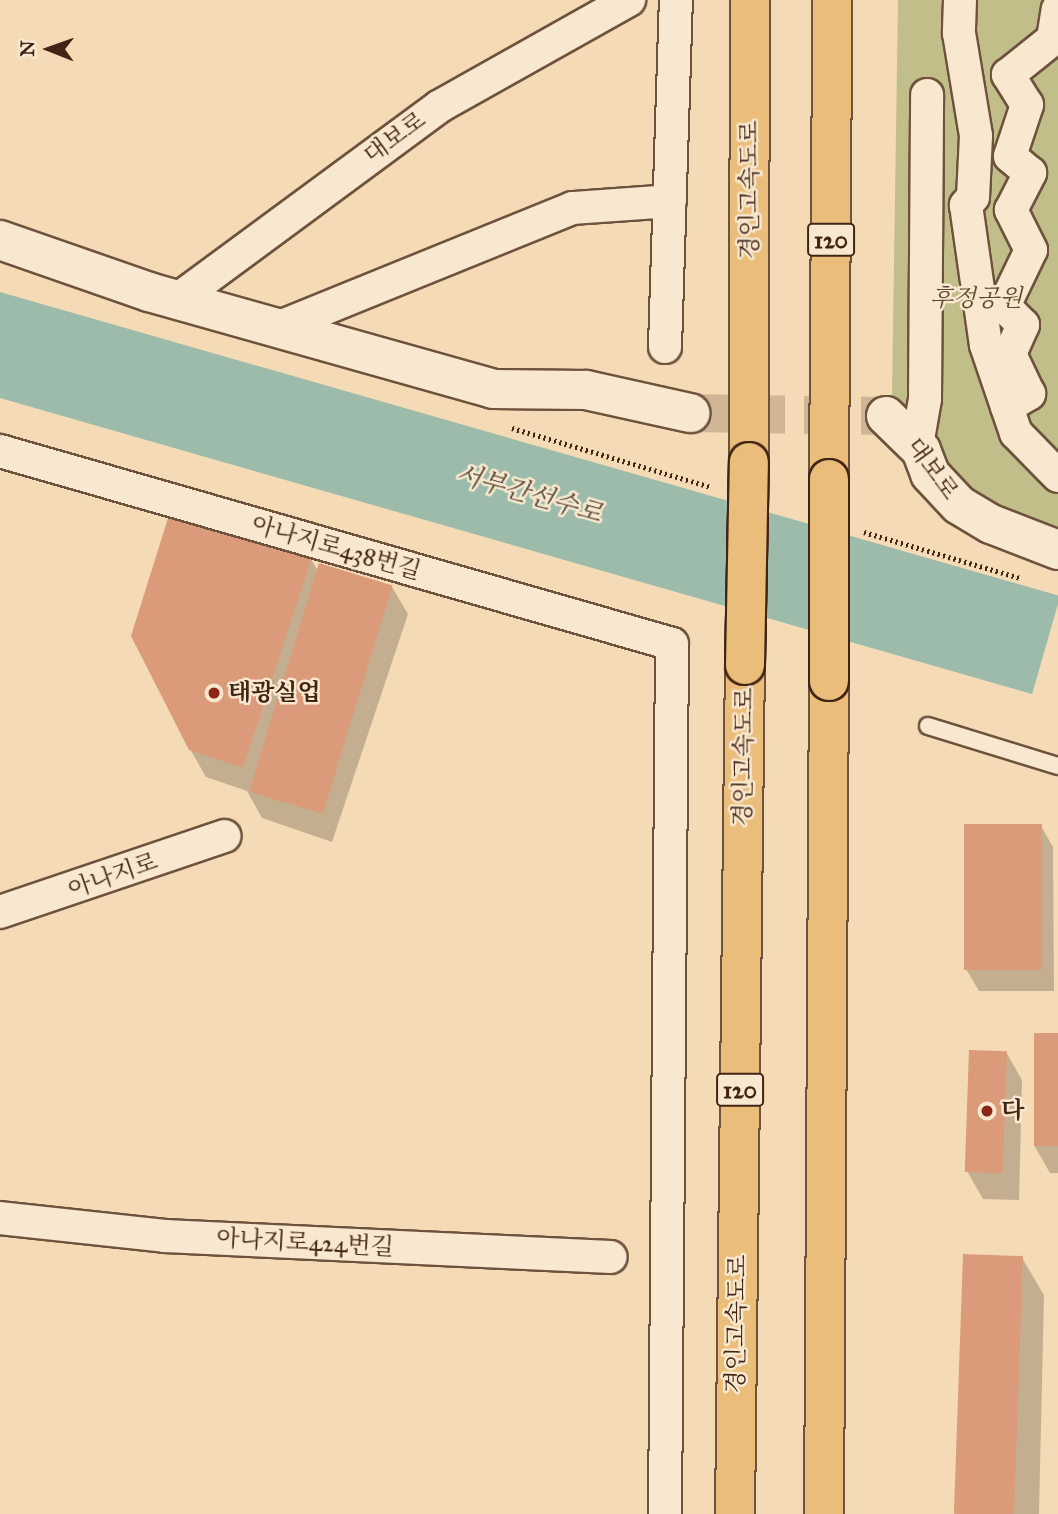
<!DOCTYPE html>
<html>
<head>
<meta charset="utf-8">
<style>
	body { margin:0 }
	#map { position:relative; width:1058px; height:1514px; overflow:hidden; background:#f4dbb5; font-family:"IM FELL Great Primer","Noto Serif KR",serif }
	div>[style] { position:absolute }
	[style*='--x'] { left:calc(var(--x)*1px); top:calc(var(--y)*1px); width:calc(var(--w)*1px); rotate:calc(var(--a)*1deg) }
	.green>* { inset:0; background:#c1be8a }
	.water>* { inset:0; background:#9cbbaa; transform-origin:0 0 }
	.shadow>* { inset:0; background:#0003 }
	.building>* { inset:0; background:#db9a7a; transform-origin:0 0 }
	.secondary-tunnel>* { height:38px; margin-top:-19px; transform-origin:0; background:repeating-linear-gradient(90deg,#d0b695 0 38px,transparent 0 57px) }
	.path>* { height:4.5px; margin-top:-2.25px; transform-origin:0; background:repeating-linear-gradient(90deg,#422415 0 2px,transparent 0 5.5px) }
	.roads { filter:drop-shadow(2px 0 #6e523d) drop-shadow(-2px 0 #6e523d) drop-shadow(0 2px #6e523d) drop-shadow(0 -2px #6e523d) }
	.lane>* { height:16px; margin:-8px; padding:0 8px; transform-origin:8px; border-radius:8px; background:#f8e8cf }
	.street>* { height:32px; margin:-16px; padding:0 16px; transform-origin:16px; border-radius:16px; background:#f8e8cf }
	.secondary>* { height:38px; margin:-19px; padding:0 19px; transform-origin:19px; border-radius:19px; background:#f8e8cf }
	.highway>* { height:38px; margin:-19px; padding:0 19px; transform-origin:19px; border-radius:19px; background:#eabe7a }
	.bridges { filter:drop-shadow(2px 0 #422415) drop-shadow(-2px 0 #422415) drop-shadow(0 2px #422415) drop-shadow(0 -2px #422415) }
	.highway-bridge>* { height:38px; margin:-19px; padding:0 19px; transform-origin:19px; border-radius:19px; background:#eabe7a }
	.dots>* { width:19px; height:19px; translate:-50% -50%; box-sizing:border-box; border:4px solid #f8e8cf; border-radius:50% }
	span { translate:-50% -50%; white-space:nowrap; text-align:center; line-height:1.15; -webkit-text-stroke:5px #f8e8cf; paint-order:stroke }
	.shield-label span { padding:2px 5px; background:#f8e8cf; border:2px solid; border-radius:5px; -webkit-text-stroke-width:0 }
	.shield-label { font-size:23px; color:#422415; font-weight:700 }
	.street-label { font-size:24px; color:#422415 }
	.park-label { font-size:24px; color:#624a32; font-style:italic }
	.poi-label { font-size:24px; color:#422415; font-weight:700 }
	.left { translate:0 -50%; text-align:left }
	.water-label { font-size:26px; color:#584a3a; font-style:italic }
	.north { position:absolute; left:14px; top:14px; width:70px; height:70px; -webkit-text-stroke:5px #f8e8cf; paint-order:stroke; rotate:271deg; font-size:19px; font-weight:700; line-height:28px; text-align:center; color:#422415 }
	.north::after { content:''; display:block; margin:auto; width:24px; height:32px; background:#422415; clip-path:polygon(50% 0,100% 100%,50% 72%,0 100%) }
</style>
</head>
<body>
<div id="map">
	<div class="green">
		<div style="clip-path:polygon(898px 0,1058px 0,1058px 531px,995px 512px,958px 479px,920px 420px,892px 395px)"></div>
	</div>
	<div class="water">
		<div style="left:0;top:292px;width:1103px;height:102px;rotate:16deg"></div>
	</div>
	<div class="shadow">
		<div style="clip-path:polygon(311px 559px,318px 571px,392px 587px,408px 614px,332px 842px,262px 818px,247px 791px,206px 777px,190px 749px)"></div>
		<div style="clip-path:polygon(1041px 826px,1053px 847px,1054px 991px,979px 991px,966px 969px)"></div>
		<div style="clip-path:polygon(1058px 1035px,1058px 1173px,1050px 1173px,1034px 1145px)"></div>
		<div style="clip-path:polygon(1006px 1052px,1022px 1080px,1019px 1200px,983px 1199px,967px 1171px)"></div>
		<div style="clip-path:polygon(1022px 1258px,1044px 1295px,1039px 1514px,958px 1514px)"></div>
	</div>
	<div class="building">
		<div style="clip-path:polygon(169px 515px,312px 557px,243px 768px,189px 750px,131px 636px)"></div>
		<div style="left:319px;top:563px;width:77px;height:239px;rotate:17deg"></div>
		<div style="left:964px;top:824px;width:78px;height:146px"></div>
		<div style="left:1034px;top:1033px;width:24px;height:113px"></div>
		<div style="left:969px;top:1050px;width:38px;height:122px;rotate:2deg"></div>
		<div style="left:963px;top:1254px;width:60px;height:260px;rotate:2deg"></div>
	</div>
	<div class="secondary-tunnel">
		<div style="--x:690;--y:413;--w:196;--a:0.9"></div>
	</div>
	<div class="path">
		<div style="--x:512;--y:428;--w:208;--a:16.5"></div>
		<div style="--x:864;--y:532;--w:163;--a:16.4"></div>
	</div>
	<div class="roads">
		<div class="lane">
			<div style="--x:928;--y:726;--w:136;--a:17.1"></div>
		</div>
		<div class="street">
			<div style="--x:960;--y:0;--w:33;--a:92"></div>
			<div style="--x:959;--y:33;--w:104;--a:80.6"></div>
			<div style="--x:976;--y:136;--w:61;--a:92.8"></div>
			<div style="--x:973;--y:197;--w:11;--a:131"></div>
			<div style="--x:966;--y:205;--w:141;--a:81.9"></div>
			<div style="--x:986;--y:345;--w:93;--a:71.2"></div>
			<div style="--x:1016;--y:433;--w:60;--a:45.7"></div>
			<div style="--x:177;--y:300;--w:327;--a:-36.4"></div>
			<div style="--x:440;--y:106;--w:217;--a:-29.3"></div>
			<div style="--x:277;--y:328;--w:319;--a:-22.1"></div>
			<div style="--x:573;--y:208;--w:97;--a:-4.1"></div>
			<div style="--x:665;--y:347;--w:347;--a:-88.2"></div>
			<div style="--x:1007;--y:407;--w:26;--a:-31"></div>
			<div style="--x:1029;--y:394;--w:44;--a:-115.4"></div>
			<div style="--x:1010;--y:354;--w:32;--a:-66"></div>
			<div style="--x:1023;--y:325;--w:27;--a:-135"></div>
			<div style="--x:1004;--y:306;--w:62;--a:-64.3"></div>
			<div style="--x:1031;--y:250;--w:45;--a:-116.6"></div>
			<div style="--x:1011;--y:210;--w:42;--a:-62.8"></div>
			<div style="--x:1030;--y:173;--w:26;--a:-140"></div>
			<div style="--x:1010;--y:156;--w:54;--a:-71.6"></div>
			<div style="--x:1027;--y:105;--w:36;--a:-122"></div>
			<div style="--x:1008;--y:75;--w:58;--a:-38.7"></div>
			<div style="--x:1053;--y:39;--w:30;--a:-81"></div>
			<div style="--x:917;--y:445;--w:47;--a:-80.1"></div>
			<div style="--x:925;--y:399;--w:304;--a:-89.6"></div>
			<div style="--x:0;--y:451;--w:699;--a:16.02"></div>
			<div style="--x:672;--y:644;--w:870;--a:90.46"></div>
			<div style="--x:0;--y:912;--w:237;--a:-18.7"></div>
			<div style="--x:0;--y:1218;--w:166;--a:6.2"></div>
			<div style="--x:165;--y:1236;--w:446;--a:2.7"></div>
		</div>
		<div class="secondary">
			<div style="--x:0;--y:240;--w:158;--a:19.2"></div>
			<div style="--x:149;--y:292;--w:357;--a:15.7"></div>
			<div style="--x:493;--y:389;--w:93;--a:0.6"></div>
			<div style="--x:586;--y:390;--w:107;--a:12.5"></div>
			<div style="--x:886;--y:416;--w:49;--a:44.2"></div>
			<div style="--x:921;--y:450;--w:26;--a:69"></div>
			<div style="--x:930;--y:474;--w:42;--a:46.9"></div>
			<div style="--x:959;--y:505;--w:37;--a:31"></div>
			<div style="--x:991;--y:524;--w:72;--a:21.2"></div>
		</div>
		<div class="highway">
			<div style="--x:749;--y:462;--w:462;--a:-89.9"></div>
			<div style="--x:829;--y:479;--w:479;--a:-89.6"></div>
			<div style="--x:735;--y:1514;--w:849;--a:-89.33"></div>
			<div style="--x:824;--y:1514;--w:833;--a:-89.66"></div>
		</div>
	</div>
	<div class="bridges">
		<div class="highway-bridge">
			<div style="--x:745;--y:665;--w:203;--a:-88.9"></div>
			<div style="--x:829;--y:681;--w:202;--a:-90"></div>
		</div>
	</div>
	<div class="dots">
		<div style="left:214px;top:693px;background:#8f2418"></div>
		<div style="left:987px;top:1111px;background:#8f2418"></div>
	</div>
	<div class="shield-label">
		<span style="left:831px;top:240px">120</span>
		<span style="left:740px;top:1090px">120</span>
	</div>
	<div class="street-label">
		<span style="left:395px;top:138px;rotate:-36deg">대보로</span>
		<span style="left:750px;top:190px;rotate:-90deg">경인고속도로</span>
		<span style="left:932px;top:469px;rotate:54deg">대보로</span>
		<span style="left:336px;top:548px;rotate:16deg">아나지로438번길</span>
		<span style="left:744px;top:757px;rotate:-89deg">경인고속도로</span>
		<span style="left:113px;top:876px;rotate:-19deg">아나지로</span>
		<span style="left:305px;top:1243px;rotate:3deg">아나지로424번길</span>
		<span style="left:737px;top:1324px;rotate:-89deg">경인고속도로</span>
	</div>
	<div class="park-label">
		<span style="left:976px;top:299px">후정공원</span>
	</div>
	<div class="poi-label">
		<span class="left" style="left:228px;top:693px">태광실업</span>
		<span class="left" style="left:1001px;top:1111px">다</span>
	</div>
	<div class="water-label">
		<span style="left:529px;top:494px;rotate:16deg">서부간선수로</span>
	</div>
	<div class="north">N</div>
</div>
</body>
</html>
